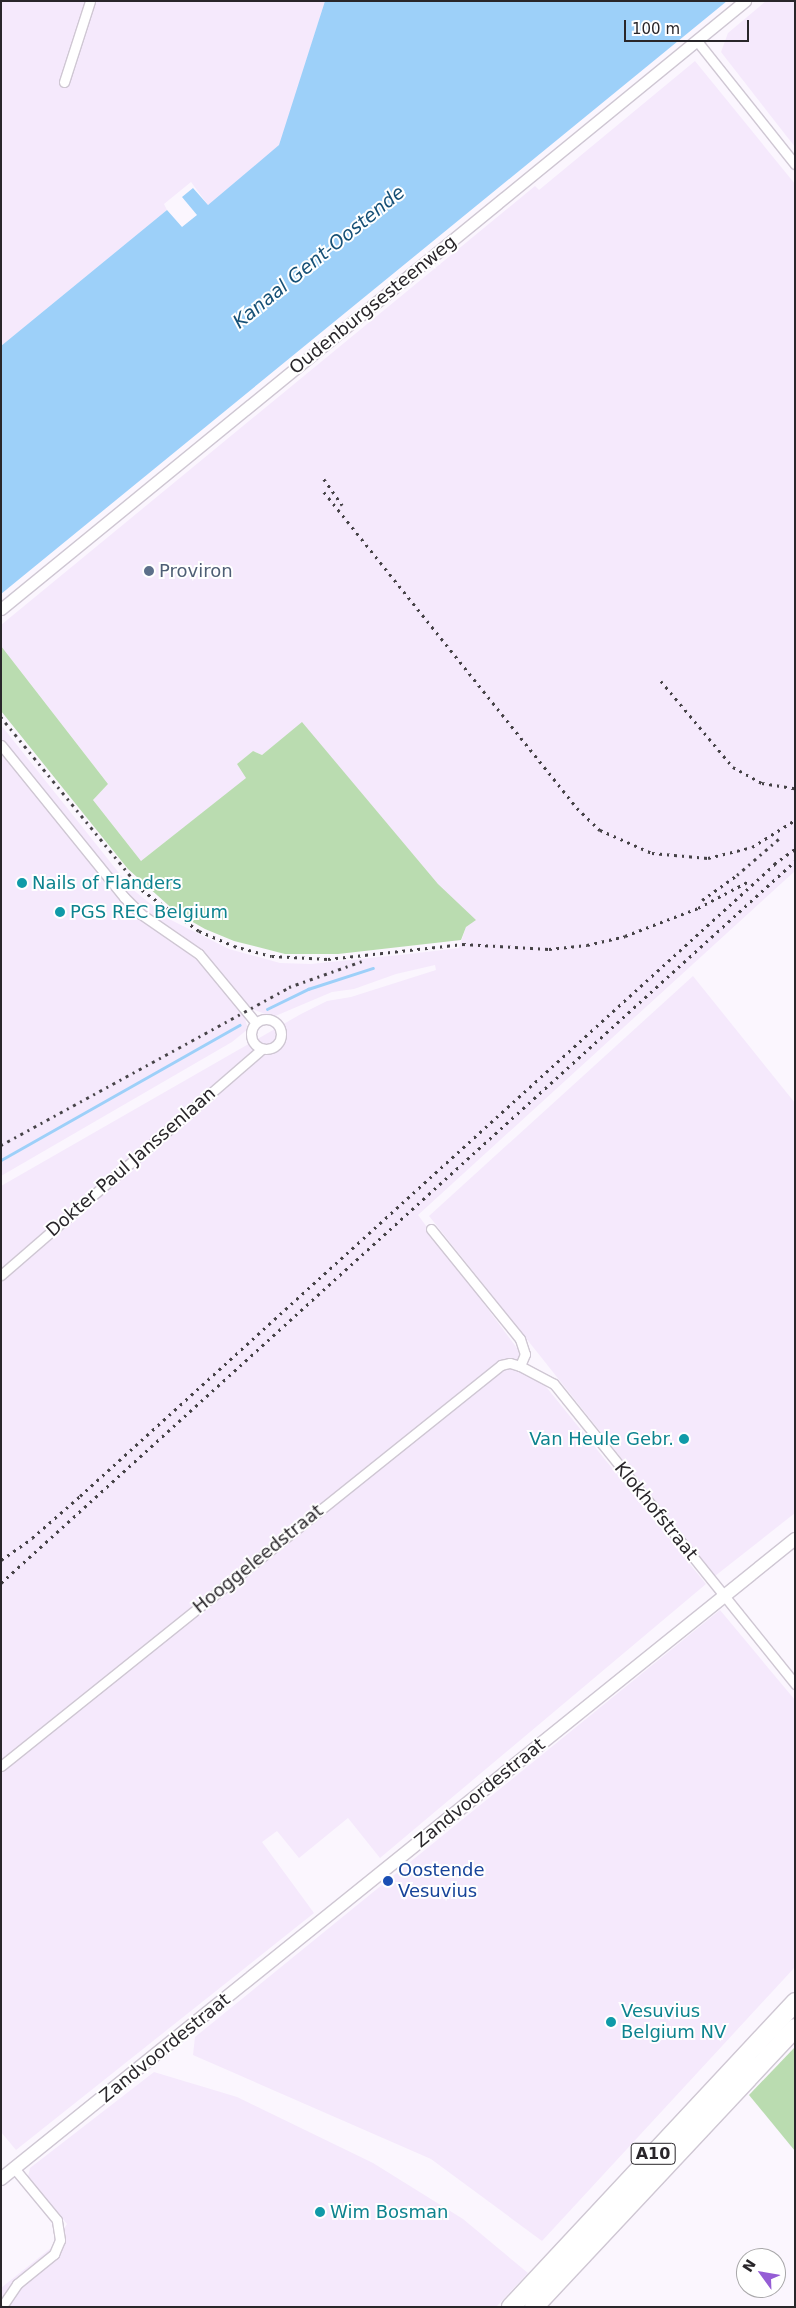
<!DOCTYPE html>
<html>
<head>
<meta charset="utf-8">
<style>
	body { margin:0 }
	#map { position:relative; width:796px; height:2308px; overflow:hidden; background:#fbf6fe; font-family:"DejaVu Sans",sans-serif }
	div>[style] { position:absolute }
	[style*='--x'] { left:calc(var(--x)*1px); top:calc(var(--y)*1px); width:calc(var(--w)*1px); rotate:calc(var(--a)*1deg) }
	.built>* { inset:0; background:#f5e9fc }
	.green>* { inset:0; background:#badcb0 }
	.water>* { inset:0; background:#9dd0f9 }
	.stream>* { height:2.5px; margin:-1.25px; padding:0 1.25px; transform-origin:1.25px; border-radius:1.25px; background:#9dd0f9 }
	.roads { filter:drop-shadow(1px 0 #cfc7d3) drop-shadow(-1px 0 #cfc7d3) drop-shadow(0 1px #cfc7d3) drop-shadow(0 -1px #cfc7d3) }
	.minor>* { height:9px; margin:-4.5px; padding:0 4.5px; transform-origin:4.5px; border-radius:4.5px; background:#fff }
	.minor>.ring { margin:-4.5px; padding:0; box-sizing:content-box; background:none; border:9px solid #fff; border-radius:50% }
	.tertiary>* { height:11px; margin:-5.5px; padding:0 5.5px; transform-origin:5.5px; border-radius:5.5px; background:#fff }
	.secondary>* { height:12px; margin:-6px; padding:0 6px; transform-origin:6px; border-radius:6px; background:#fff }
	.motorway>* { height:18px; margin:-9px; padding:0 9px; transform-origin:9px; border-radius:9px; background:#fff }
	.rail>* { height:2.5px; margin-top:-1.25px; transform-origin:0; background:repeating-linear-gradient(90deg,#454246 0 2.5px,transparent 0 7.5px) }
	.dots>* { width:14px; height:14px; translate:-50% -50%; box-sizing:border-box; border:2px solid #fff; border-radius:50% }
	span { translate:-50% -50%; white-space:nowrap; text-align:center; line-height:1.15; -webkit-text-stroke:4px #fff; paint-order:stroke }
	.shield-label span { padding:1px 4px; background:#fff; border:1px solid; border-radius:4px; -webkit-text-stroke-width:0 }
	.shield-label { font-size:16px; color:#29262a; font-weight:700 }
	.street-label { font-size:18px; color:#29262a }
	.service-label { font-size:18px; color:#4e5e75 }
	.left { translate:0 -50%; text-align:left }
	.culture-label { font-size:18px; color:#0d838f }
	.right { translate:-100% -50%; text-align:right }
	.transit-label { font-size:18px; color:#164399 }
	.water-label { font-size:19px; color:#165076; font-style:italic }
	.frame { position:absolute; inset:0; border:2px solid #29262a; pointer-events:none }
	.north { position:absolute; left:736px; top:2248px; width:50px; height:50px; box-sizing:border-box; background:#fff; border:1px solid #a9a8aa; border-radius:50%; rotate:302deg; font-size:14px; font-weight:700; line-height:20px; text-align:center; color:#29262a }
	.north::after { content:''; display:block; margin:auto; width:18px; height:22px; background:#955dd5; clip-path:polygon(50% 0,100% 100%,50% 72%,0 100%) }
	.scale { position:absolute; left:624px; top:20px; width:125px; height:22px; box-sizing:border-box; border:2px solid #29262a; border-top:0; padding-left:6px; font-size:15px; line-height:18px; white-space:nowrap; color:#29262a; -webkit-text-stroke:4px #fff; paint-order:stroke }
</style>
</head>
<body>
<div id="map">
	<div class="built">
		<div style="clip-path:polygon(1px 1px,325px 1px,280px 145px,208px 205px,191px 182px,164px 204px,167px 210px,1px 346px)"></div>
		<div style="clip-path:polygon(766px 1px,795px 1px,795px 147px,721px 52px,728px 33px)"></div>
		<div style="clip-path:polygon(695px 61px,795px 184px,795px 871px,418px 1215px,543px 1383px,706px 1584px,380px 1858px,348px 1818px,299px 1858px,277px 1831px,262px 1842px,314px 1913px,16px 2150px,1px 2132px,1px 1186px,301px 1014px,327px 1001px,351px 997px,436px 970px,435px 965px,396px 974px,354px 989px,332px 992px,273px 1017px,252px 1009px,244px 1015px,248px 1029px,232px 1042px,1px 1176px,1px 725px,131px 888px,169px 919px,229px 949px,280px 963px,311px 964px,409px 954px,459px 948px,466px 927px,475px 920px,438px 884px,302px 723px,262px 755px,253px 751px,237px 764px,247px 778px,141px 861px,93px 800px,108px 784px,1px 646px,1px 625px,535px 186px,539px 190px)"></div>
		<div style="clip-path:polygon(693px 976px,795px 1103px,795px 1513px,715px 1576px,429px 1216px)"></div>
		<div style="clip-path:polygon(720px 1610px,795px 1700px,795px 1967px,542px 2241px,431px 2159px,193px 2055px,195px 2037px)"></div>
		<div style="clip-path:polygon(154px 2072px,237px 2097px,373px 2163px,463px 2219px,528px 2273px,496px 2307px,1px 2307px,1px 2288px,51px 2248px,67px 2224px,28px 2177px,30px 2168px)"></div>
	</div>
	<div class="green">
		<div style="clip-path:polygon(1px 646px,108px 784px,93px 800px,141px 861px,246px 778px,237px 764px,253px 751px,262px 755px,302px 722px,438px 884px,476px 920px,466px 927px,461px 940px,338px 954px,285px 954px,234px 941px,205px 929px,177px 913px,128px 869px,1px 711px)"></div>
		<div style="clip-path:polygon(795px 2047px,795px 2151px,749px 2095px)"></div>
	</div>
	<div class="water">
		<div style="clip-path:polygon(325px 1px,727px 1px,1px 594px,1px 346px,167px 210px,182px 227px,197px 215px,182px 197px,193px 188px,208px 205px,279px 145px)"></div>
	</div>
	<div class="stream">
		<div style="--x:267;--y:1009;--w:46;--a:-26"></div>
		<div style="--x:308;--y:989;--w:68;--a:-17.9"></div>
		<div style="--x:1;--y:1160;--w:274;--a:-29.5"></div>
	</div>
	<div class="roads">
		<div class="minor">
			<div style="--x:697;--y:41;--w:157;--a:51.5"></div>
			<div style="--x:64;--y:82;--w:85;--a:-72.2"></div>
			<div style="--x:1;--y:745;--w:196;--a:51"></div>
			<div style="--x:124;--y:897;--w:24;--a:45"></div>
			<div style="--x:141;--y:914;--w:70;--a:34.6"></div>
			<div style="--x:199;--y:954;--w:89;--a:50.4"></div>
			<div class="ring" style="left:251px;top:1019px;width:21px;height:21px"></div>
			<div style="--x:431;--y:1229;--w:141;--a:51"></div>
			<div style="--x:520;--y:1339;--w:16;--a:72"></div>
			<div style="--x:525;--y:1354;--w:13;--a:113"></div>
			<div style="--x:520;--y:1366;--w:38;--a:28"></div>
			<div style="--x:554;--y:1384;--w:385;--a:51.2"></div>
			<div style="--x:1;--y:1275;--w:345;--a:-40.9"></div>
			<div style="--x:1;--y:1766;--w:641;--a:-38.73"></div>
			<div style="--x:501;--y:1365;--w:9;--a:-13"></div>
			<div style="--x:510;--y:1363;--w:10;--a:17"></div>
			<div style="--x:5;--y:2302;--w:22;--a:-56"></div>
			<div style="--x:17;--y:2284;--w:48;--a:-39"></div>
			<div style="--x:54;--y:2254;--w:15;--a:-67"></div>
			<div style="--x:60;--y:2240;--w:20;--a:-99"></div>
			<div style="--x:57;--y:2220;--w:66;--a:-129.5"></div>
		</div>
		<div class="tertiary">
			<div style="--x:1;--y:609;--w:961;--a:-39.26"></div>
		</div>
		<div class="secondary">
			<div style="--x:1;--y:2179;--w:1020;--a:-38.87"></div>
		</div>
		<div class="motorway">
			<div style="--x:511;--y:2307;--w:417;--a:-47"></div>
			<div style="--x:534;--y:2307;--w:382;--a:-46.9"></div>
		</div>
	</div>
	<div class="rail">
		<div style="--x:324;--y:479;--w:32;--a:55"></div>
		<div style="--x:324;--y:492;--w:405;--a:51.3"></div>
		<div style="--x:577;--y:808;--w:32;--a:44"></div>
		<div style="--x:600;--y:830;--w:57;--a:23.9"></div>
		<div style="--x:652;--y:853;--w:56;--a:5.1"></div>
		<div style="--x:708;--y:858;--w:45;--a:-14"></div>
		<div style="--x:752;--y:847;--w:51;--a:-32.1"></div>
		<div style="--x:661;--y:681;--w:112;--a:50.1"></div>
		<div style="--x:733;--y:767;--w:33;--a:29"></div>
		<div style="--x:762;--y:783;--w:33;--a:9"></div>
		<div style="--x:1;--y:717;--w:223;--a:50.8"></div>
		<div style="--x:142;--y:890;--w:70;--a:35.7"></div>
		<div style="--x:199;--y:931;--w:38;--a:23"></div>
		<div style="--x:234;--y:946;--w:39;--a:15"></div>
		<div style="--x:272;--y:956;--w:56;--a:3.1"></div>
		<div style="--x:328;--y:959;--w:136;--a:-6.3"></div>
		<div style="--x:463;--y:944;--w:86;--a:3.3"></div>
		<div style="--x:549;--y:949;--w:38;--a:-6"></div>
		<div style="--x:587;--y:945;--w:39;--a:-13"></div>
		<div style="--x:625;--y:936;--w:78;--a:-21"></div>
		<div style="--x:698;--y:908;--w:58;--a:-27.9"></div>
		<div style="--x:774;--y:864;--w:26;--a:-36"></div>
		<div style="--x:702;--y:900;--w:43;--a:-35.5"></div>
		<div style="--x:737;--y:875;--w:60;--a:-40.9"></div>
		<div style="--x:1;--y:1145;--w:328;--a:-28.7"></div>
		<div style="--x:289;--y:987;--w:81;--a:-19.6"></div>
		<div style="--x:1;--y:1560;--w:38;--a:-35"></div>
		<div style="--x:32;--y:1538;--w:64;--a:-41.2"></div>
		<div style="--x:80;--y:1496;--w:944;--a:-42.29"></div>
		<div style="--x:1;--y:1583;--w:1073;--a:-42.28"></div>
	</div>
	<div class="dots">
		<div style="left:149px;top:571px;background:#5c6f8a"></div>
		<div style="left:22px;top:883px;background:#0f9aa8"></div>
		<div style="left:60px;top:912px;background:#0f9aa8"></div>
		<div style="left:684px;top:1439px;background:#0f9aa8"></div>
		<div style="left:388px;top:1881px;background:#1a4fb4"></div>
		<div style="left:611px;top:2022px;background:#0f9aa8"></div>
		<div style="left:320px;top:2212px;background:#0f9aa8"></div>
	</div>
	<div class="shield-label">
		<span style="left:653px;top:2154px">A10</span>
	</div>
	<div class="street-label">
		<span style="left:373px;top:305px;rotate:-39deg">Oudenburgsesteenweg</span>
		<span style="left:131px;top:1162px;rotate:-41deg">Dokter Paul Janssenlaan</span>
		<span style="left:656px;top:1511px;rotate:51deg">Klokhofstraat</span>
		<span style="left:258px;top:1559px;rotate:-39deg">Hooggeleedstraat</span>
		<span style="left:480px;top:1793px;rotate:-39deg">Zandvoordestraat</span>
		<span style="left:165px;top:2048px;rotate:-39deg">Zandvoordestraat</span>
	</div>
	<div class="service-label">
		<span class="left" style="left:159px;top:571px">Proviron</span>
	</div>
	<div class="culture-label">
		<span class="left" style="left:32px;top:883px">Nails of Flanders</span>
		<span class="left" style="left:70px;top:912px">PGS REC Belgium</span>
		<span class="right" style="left:674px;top:1439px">Van Heule Gebr.</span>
		<span class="left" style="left:621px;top:2022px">Vesuvius<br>Belgium NV</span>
		<span class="left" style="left:330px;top:2212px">Wim Bosman</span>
	</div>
	<div class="transit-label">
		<span class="left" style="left:398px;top:1881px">Oostende<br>Vesuvius</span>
	</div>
	<div class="water-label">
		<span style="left:319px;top:257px;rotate:-39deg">Kanaal Gent-Oostende</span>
	</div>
	<div class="frame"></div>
	<div class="north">N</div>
	<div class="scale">100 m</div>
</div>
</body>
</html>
